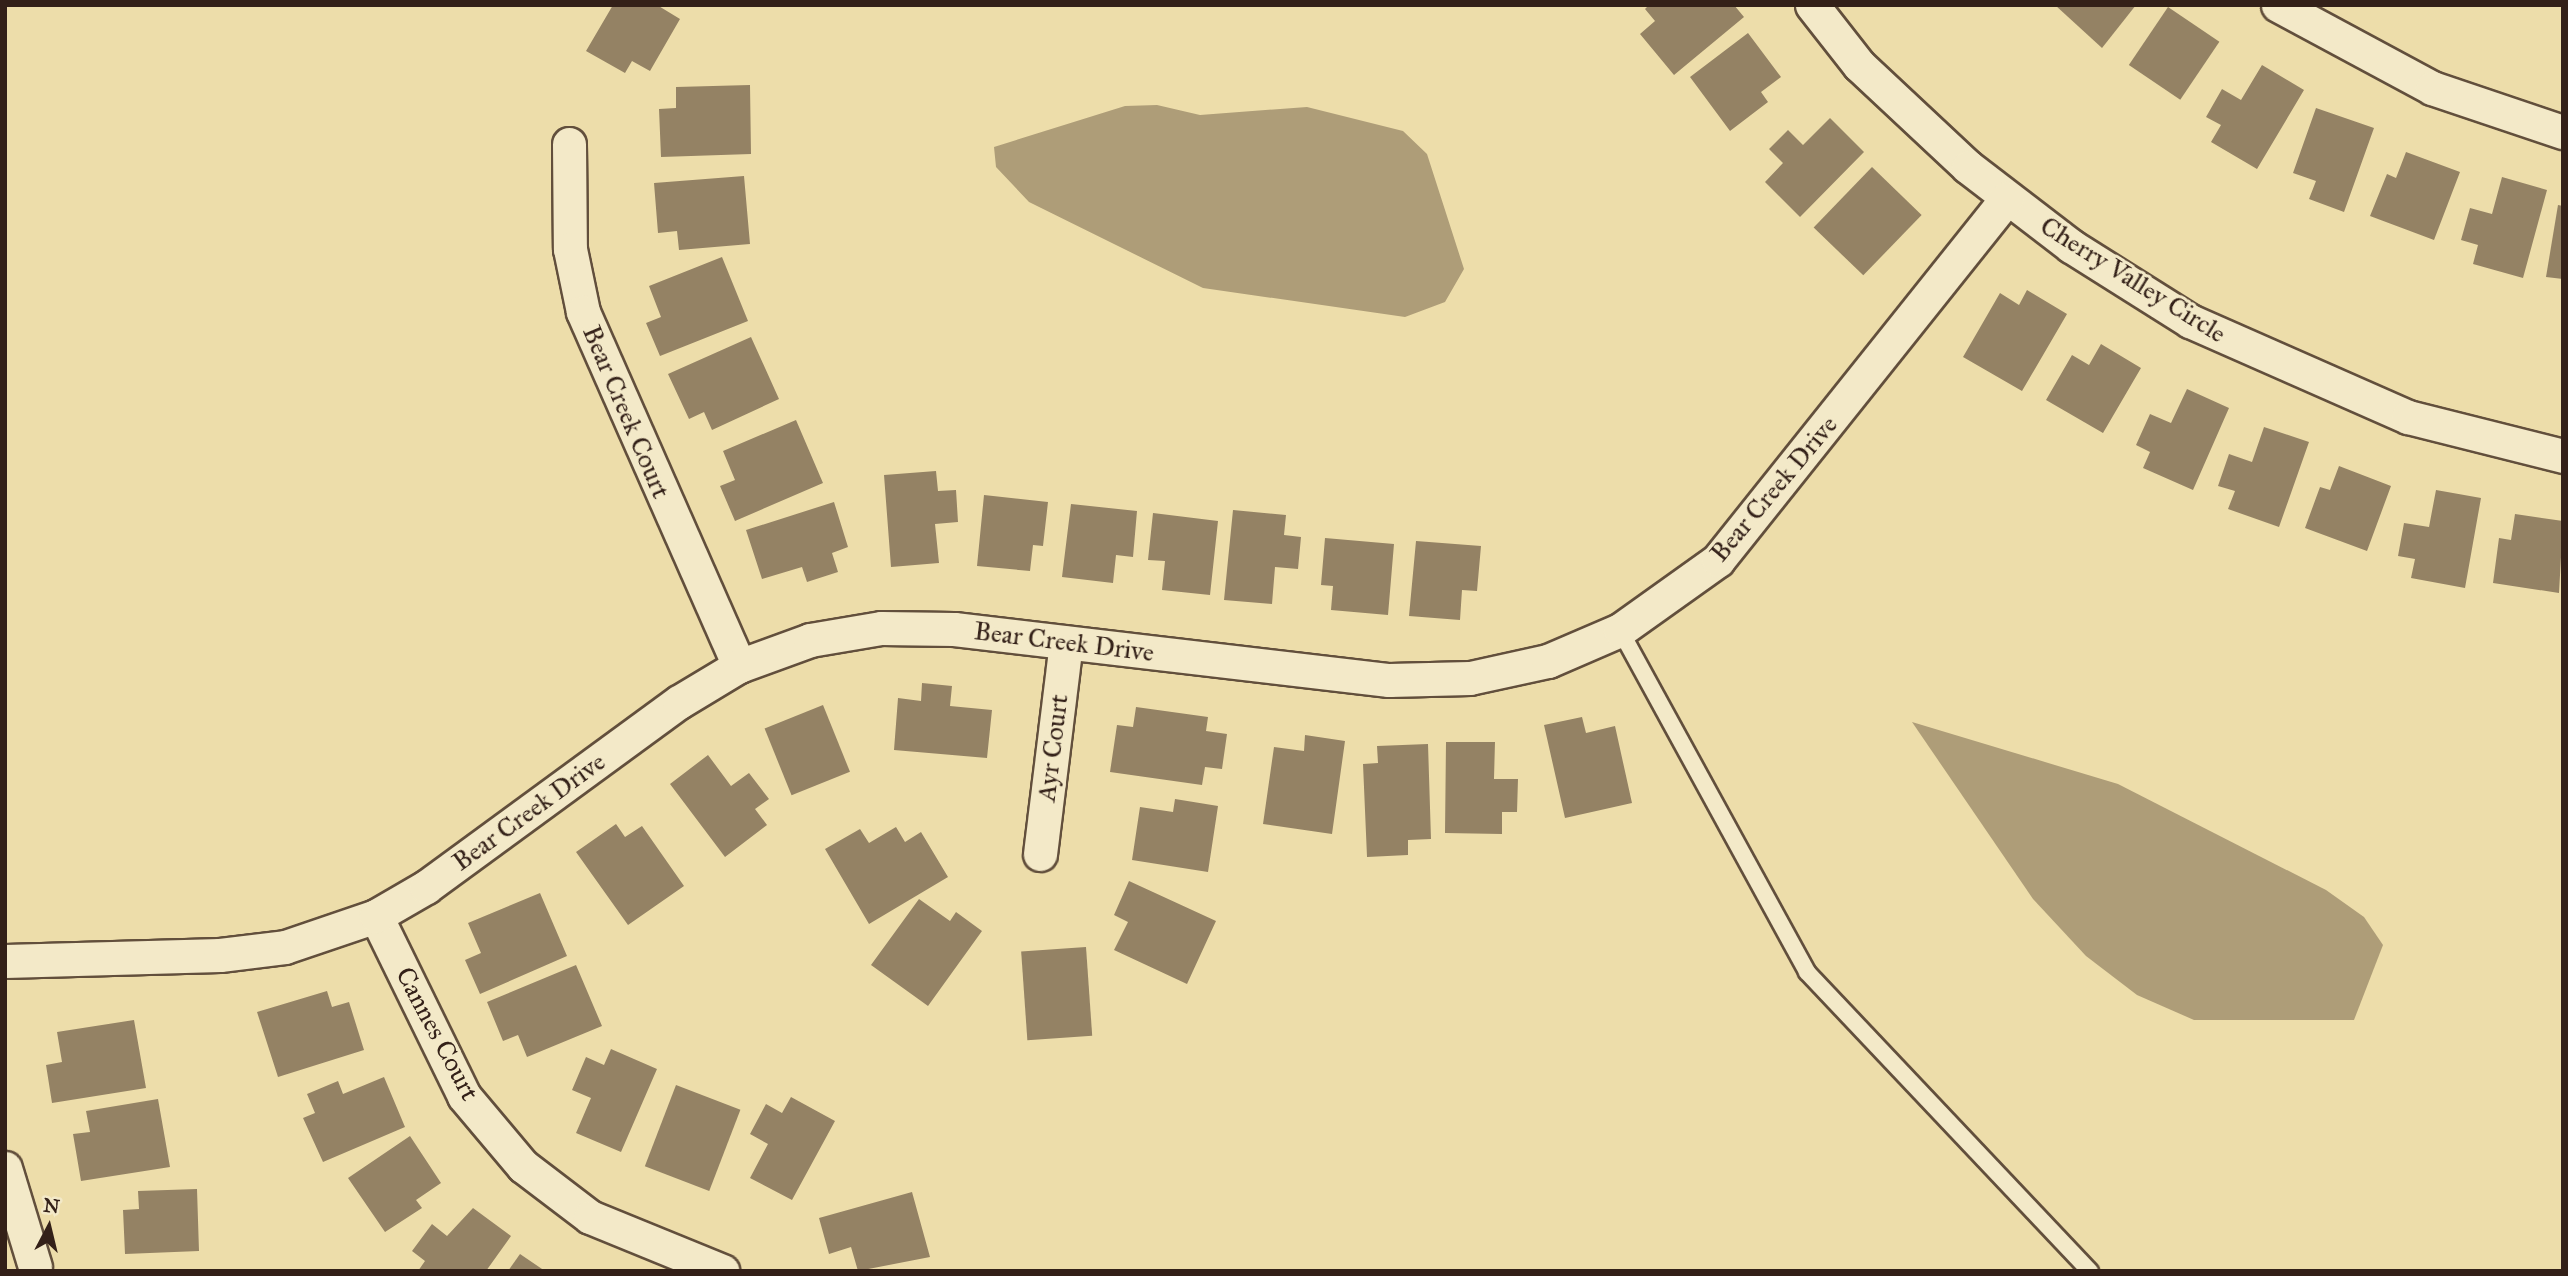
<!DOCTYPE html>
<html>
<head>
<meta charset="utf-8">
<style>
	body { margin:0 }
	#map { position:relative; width:2568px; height:1276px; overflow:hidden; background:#edddaa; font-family:"IM FELL Great Primer",serif }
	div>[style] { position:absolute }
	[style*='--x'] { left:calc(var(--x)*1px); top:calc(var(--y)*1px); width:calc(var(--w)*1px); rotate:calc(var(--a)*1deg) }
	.water>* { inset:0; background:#ae9d78 }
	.building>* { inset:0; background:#948264; transform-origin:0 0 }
	.roads { filter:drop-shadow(2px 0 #624f3c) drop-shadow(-2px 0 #624f3c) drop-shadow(0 2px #624f3c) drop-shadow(0 -2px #624f3c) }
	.service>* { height:16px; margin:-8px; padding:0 8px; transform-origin:8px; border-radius:8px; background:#f3e9c8 }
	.minor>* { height:33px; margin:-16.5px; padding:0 16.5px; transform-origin:16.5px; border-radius:16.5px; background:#f3e9c8 }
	span { translate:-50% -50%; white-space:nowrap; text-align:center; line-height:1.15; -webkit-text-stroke:6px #f3e9c8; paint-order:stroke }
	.street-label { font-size:26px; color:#332018 }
	.frame { position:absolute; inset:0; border:7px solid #332018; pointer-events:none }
	.north { position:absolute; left:14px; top:1192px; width:70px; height:70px; -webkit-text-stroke:5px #f3e9c8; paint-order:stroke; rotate:7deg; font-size:19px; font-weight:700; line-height:28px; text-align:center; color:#332018 }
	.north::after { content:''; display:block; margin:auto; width:24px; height:32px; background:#332018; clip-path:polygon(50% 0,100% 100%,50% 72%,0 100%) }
</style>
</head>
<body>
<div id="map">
	<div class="water">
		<div style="clip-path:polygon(1157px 105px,1200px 115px,1307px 107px,1403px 131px,1427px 154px,1464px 269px,1445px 302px,1405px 317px,1203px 288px,1029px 202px,996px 167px,994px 147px,1125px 106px)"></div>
		<div style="clip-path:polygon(1912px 722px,2118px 784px,2326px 890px,2364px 917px,2383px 945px,2354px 1020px,2194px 1020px,2137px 995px,2086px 956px,2033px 899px)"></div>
	</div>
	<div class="building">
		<div style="clip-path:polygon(613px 5px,657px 5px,680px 19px,650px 71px,632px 61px,625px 73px,586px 51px)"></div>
		<div style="clip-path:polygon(1649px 5px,1734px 5px,1744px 17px,1674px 75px,1640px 34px,1655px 21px,1645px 9px)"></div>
		<div style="clip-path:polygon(2055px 5px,2136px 5px,2102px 48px)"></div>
		<div style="left:2168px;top:7px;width:62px;height:70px;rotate:34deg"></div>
		<div style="clip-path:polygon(1748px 33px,1781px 77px,1761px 92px,1768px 102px,1730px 131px,1690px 77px)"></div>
		<div style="clip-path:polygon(2262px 65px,2304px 90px,2257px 169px,2211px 142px,2221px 125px,2206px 117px,2222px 89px,2241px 100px)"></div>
		<div style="clip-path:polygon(750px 85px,751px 154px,661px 157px,659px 109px,676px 108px,676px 87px)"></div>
		<div style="clip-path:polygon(2316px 108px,2374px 128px,2344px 212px,2309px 199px,2316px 181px,2293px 173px)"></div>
		<div style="clip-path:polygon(1830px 118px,1864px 152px,1800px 217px,1765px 182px,1783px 163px,1769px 149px,1788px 130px,1803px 145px)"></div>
		<div style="clip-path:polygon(2406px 152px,2460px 172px,2434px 240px,2370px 216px,2387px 174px,2396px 178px)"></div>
		<div style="left:1872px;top:167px;width:69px;height:84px;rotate:44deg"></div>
		<div style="clip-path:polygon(744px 176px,750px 244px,679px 250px,677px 231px,658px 233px,654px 183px)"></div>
		<div style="clip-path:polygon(2502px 177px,2547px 190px,2523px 278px,2473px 264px,2478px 245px,2461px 240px,2470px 208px,2492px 214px)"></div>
		<div style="clip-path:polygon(2558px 205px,2563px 206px,2563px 279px,2546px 277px)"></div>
		<div style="clip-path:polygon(722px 257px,748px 321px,660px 356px,646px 323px,661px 317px,649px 286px)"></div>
		<div style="clip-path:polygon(2027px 290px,2067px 314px,2022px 391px,1963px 357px,2000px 293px,2019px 305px)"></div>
		<div style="clip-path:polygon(751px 337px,779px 399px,712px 430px,704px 412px,689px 419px,668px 374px)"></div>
		<div style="clip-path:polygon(2101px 344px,2141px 368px,2103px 433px,2046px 400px,2072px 355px,2089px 365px)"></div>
		<div style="clip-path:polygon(2187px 389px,2229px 408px,2193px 490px,2143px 468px,2150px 452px,2136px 445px,2150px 414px,2171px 423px)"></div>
		<div style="clip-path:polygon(796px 420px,823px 483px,735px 521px,720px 486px,735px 480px,723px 451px)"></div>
		<div style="clip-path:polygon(2264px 427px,2309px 442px,2279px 527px,2228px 509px,2235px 491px,2218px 486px,2229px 454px,2252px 462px)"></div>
		<div style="clip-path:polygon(2339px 466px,2391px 486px,2367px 551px,2305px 528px,2320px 487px,2330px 490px)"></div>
		<div style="clip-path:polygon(936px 471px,938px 491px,956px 490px,958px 522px,935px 524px,939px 563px,891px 567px,884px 475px)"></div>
		<div style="clip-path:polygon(2436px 490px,2481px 498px,2465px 588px,2411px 578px,2415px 559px,2398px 556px,2404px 523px,2429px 527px)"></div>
		<div style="clip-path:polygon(984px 495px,1048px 502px,1043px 546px,1033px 545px,1030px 571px,977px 566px)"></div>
		<div style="clip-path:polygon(834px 502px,848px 547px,832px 553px,838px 572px,807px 582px,802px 567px,762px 579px,746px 530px)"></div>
		<div style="clip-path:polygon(1071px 504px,1137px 511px,1133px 557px,1116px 555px,1113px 583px,1062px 577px)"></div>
		<div style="clip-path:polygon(1233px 510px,1286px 515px,1284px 535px,1301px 537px,1298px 569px,1275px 567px,1272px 604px,1224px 600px)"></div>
		<div style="clip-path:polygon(1153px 513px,1218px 521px,1210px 595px,1162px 590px,1165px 561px,1148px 560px)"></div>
		<div style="clip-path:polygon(2515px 514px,2563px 521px,2559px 593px,2493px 583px,2499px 538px,2511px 540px)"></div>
		<div style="clip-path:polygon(1325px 538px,1394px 544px,1388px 615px,1331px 610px,1333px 586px,1321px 585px)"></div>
		<div style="clip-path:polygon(1416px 541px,1481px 546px,1477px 591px,1462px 590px,1460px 620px,1409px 616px)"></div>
		<div style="clip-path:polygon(922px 683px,952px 686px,950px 706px,992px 710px,987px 758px,894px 750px,898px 698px,921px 701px)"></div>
		<div style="left:823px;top:705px;width:72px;height:63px;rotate:68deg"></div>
		<div style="clip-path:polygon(1136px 707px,1208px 717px,1206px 731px,1227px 734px,1222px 769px,1205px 767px,1202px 785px,1110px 772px,1117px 725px,1133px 727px)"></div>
		<div style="clip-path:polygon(1582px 717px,1586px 733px,1615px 726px,1632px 803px,1565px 818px,1544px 725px)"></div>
		<div style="clip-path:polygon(1305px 735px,1345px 741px,1332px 834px,1263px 824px,1274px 747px,1304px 751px)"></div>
		<div style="clip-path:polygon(1446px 742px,1495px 742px,1494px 779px,1518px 779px,1517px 812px,1502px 812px,1502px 834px,1445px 833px)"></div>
		<div style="clip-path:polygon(1428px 744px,1431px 839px,1408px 840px,1408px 855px,1367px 857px,1363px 764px,1378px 763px,1377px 746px)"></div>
		<div style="clip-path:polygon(708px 755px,731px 786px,749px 773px,769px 799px,755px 809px,767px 825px,725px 857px,670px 784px)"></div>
		<div style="clip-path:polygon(1175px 799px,1218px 806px,1208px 872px,1132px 860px,1140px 807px,1173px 812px)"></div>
		<div style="clip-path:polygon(616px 824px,625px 837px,642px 826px,684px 886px,628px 925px,576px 852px)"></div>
		<div style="clip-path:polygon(896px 827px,905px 842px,921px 832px,948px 877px,869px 924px,825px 849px,860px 829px,869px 843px)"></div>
		<div style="clip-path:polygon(1129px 881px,1216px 921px,1187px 984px,1114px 950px,1128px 922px,1114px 915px)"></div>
		<div style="clip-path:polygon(540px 893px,567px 956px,480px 994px,465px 960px,481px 953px,468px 923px)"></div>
		<div style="clip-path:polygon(919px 899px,950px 921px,956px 912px,982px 931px,928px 1006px,871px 965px)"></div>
		<div style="left:1086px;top:947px;width:89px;height:65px;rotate:86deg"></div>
		<div style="clip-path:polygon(576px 965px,602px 1026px,527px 1057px,518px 1035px,503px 1041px,487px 1002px)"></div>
		<div style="clip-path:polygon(327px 991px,332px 1007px,349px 1002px,364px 1050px,278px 1077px,257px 1012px)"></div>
		<div style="clip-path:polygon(134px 1020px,146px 1088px,52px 1103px,46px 1065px,62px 1062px,57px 1032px)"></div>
		<div style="clip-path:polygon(611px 1049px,657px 1069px,621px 1152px,576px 1133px,591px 1098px,572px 1090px,586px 1057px,604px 1065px)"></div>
		<div style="clip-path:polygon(384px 1077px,405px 1127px,323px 1162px,303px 1118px,315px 1113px,307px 1094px,338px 1081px,343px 1094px)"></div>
		<div style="left:676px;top:1085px;width:69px;height:87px;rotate:21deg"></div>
		<div style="clip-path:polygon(791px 1097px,835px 1121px,792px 1200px,750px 1178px,768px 1144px,750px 1134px,766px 1104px,782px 1113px)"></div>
		<div style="clip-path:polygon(158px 1099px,170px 1167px,81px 1181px,73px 1134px,90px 1132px,86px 1111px)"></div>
		<div style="clip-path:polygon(410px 1136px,441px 1183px,416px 1200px,422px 1208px,385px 1232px,348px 1178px)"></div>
		<div style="clip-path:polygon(197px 1189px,199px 1251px,125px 1254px,123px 1210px,139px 1209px,138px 1191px)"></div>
		<div style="clip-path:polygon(912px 1192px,930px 1257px,858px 1271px,851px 1247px,829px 1254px,819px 1218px)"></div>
		<div style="clip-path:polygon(473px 1208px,511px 1236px,486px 1271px,418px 1271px,425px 1261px,412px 1251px,432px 1224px,447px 1236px)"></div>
		<div style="clip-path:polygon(520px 1254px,545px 1271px,508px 1271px)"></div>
	</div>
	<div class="roads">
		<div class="service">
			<div style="--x:1620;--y:630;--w:390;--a:61.3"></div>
			<div style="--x:1807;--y:972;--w:412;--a:46.6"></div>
		</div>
		<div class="minor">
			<div style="--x:1812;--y:5;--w:76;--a:51.9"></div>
			<div style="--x:1859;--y:65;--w:149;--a:43.1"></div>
			<div style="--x:1968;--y:167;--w:130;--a:37.5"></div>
			<div style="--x:2071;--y:246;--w:141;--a:32.2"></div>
			<div style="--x:2190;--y:321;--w:238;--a:23.8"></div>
			<div style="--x:2408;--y:417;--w:160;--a:14.1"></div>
			<div style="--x:2278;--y:5;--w:175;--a:28.3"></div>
			<div style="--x:2432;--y:88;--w:138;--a:18.6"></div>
			<div style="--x:569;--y:144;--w:105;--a:89.5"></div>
			<div style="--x:570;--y:249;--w:64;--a:78.3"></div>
			<div style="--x:583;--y:312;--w:387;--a:66.2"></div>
			<div style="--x:1040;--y:854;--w:213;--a:-83"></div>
			<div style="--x:376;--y:916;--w:200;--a:63.9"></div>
			<div style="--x:464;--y:1096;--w:92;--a:49.9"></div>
			<div style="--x:523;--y:1166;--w:84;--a:37.3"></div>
			<div style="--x:590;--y:1217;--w:143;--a:22.2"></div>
			<div style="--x:5;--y:961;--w:215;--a:-1.6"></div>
			<div style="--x:220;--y:955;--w:65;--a:-7"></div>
			<div style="--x:285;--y:947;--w:96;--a:-18.8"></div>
			<div style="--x:376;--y:916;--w:58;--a:-30.1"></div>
			<div style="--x:426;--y:887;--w:313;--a:-36.2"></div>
			<div style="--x:679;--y:702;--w:70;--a:-31"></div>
			<div style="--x:739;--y:666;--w:76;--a:-20.1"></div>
			<div style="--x:810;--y:640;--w:72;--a:-9.6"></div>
			<div style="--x:881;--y:628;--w:73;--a:0.8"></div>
			<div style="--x:954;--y:629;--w:438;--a:6.7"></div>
			<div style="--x:1389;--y:680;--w:81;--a:-1.4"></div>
			<div style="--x:1470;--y:678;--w:80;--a:-12.3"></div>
			<div style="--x:1548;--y:661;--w:78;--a:-23.3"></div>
			<div style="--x:1620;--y:630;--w:120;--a:-35.5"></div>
			<div style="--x:1718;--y:560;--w:463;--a:-51.4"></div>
			<div style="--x:5;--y:1168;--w:103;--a:73.1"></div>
		</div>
	</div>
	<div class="street-label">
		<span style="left:2133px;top:280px;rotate:32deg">Cherry Valley Circle</span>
		<span style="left:626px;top:412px;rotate:67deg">Bear Creek Court</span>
		<span style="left:1774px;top:489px;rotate:-50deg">Bear Creek Drive</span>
		<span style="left:1064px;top:642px;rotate:7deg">Bear Creek Drive</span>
		<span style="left:1053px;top:748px;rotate:-83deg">Ayr Court</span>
		<span style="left:529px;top:812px;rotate:-36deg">Bear Creek Drive</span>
		<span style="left:437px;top:1034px;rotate:62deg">Cannes Court</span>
	</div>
	<div class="frame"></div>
	<div class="north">N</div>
</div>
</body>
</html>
